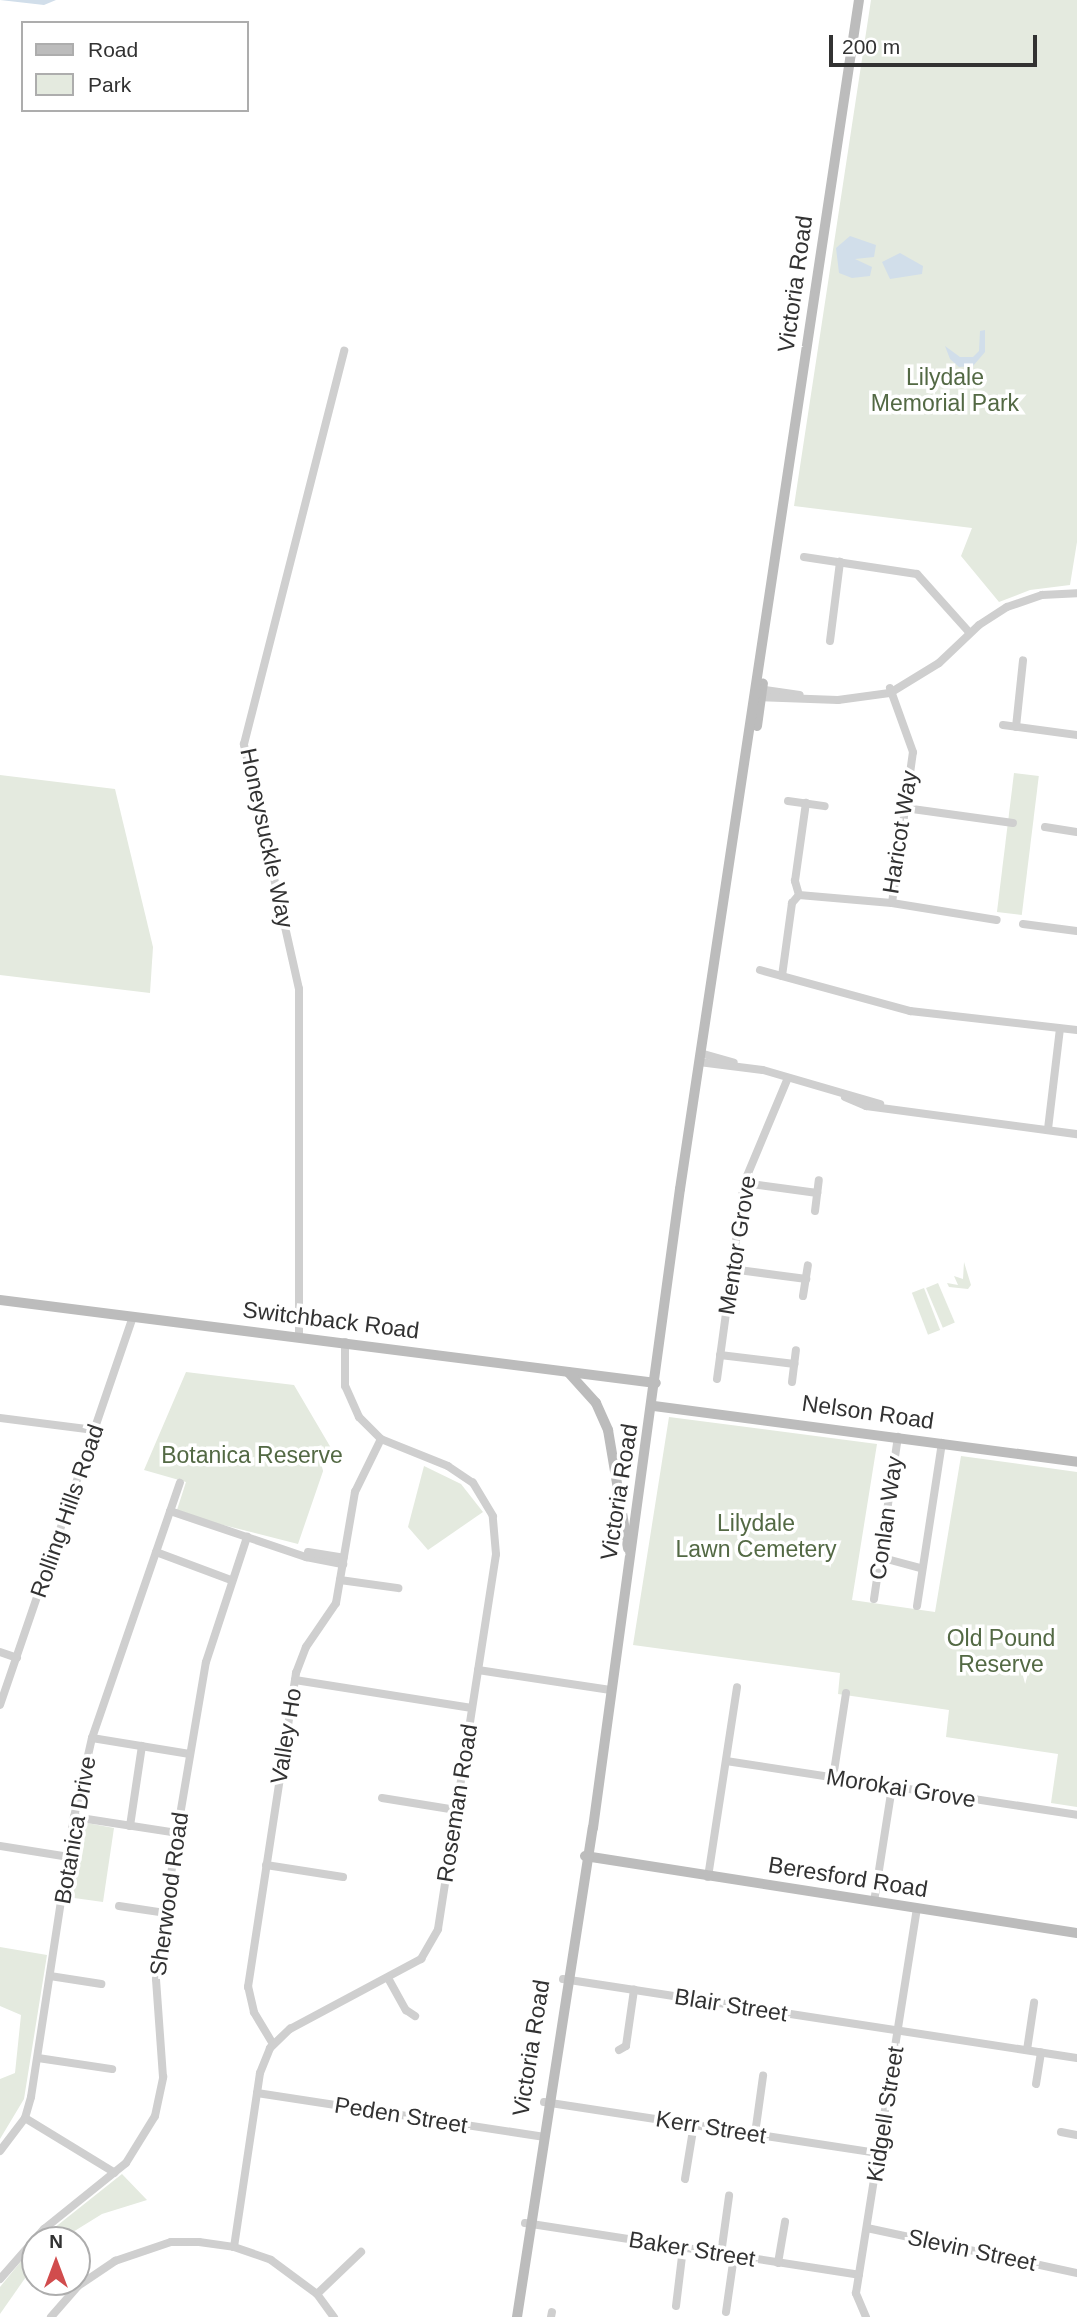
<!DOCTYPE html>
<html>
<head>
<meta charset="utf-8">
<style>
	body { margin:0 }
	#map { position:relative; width:1077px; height:2317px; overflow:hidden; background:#fff; font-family:Helvetica,sans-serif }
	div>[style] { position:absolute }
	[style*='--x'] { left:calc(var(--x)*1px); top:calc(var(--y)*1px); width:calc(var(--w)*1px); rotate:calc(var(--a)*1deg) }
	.green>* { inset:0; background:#e4eadf; transform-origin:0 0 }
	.water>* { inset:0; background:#d1deea }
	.street>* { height:8px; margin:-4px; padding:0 4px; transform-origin:4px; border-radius:4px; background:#cfcfcf }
	.secondary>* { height:10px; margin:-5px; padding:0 5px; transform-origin:5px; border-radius:5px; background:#bcbcbc }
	span { translate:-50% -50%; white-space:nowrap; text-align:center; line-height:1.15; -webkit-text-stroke:7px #fff; paint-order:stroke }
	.street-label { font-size:23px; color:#323232 }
	.park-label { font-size:23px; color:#536944 }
	.legend { position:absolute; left:21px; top:21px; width:228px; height:91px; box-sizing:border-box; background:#fff; border:2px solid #adadad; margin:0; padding:9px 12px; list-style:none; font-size:21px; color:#323232 }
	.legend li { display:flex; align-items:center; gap:14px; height:35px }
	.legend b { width:35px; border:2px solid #adadad }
	.north { position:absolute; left:21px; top:2226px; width:70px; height:70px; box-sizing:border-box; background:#fff; border:2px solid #adadad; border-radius:50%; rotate:0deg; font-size:19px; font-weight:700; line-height:28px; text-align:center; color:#323232 }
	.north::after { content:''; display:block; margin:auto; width:24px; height:32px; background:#d14c4d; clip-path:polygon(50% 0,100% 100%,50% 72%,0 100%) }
	.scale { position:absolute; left:829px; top:35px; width:208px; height:32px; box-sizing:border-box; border:4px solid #323232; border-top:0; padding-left:9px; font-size:21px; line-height:24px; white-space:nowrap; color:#323232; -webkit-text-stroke:5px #fff; paint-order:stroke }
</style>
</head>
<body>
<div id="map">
	<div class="green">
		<div style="clip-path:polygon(871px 0,1077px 0,1077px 542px,1070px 585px,1030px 590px,999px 602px,961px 556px,972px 528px,794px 506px)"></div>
		<div style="left:1014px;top:773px;width:25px;height:140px;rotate:7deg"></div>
		<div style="clip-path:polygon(0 775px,115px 789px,153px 947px,150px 993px,0 975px)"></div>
		<div style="clip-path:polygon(964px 1262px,971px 1285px,968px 1289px,949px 1287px,947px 1283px,958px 1285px,954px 1276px,963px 1279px)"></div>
		<div style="left:938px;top:1283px;width:43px;height:13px;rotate:67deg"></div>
		<div style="left:924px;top:1288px;width:45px;height:13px;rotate:69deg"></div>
		<div style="clip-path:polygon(186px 1372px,294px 1385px,331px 1448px,298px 1544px,176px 1513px,186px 1482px,144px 1470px)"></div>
		<div style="clip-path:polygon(669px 1417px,877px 1444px,852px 1600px,935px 1612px,961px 1456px,1077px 1472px,1077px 1807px,1051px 1803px,1058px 1754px,946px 1737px,949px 1710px,838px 1694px,840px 1673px,633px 1645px)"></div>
		<div style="clip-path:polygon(424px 1466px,461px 1484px,483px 1512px,428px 1550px,408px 1527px)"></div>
		<div style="clip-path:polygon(87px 1823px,114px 1828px,103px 1902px,67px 1897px,78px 1829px)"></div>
		<div style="clip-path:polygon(0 1947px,47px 1955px,24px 2099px,0 2139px,0 2079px,15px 2073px,21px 2015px,0 2006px)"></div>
		<div style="clip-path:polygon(122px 2174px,147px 2200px,102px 2214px,60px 2240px,39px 2240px)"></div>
		<div style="clip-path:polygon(35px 2244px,35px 2264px,0 2314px,0 2287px)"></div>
	</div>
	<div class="water">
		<div style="clip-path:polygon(0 0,56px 0,44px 5px)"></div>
		<div style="clip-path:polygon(850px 236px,876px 245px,874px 257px,855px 259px,872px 267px,870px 276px,852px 278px,839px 273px,836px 248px)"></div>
		<div style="clip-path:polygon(900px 253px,923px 266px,922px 274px,890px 279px,882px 262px)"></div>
		<div style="clip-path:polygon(985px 330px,985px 352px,973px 366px,959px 367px,950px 359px,945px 346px,960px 357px,973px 357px,979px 351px,980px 331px)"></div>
	</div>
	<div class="street">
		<div style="--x:804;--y:557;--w:114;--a:8.6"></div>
		<div style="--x:917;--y:574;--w:79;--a:48.1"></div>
		<div style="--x:830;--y:641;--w:80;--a:-82.8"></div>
		<div style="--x:758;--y:689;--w:42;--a:8.1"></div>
		<div style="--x:756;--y:697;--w:82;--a:2.1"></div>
		<div style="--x:838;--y:700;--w:52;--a:-7.7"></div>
		<div style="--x:890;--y:693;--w:57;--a:-31.5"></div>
		<div style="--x:939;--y:663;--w:55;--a:-43.5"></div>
		<div style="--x:979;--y:625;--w:33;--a:-33"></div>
		<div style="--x:1007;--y:607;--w:37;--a:-19"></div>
		<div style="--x:1042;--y:595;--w:35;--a:-3"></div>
		<div style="--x:1003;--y:725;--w:75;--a:7.7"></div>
		<div style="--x:1016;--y:727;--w:67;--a:-84"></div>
		<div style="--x:788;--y:801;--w:37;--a:8"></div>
		<div style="--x:905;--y:808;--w:109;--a:7.9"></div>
		<div style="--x:1045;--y:827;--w:32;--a:9"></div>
		<div style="--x:799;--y:895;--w:15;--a:-106"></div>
		<div style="--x:795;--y:881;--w:79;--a:-82"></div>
		<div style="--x:892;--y:903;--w:106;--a:9.2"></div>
		<div style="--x:1023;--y:924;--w:54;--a:7.4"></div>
		<div style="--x:760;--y:970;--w:156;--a:15.3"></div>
		<div style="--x:910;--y:1011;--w:168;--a:6.5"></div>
		<div style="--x:782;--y:976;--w:74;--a:-82.2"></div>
		<div style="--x:792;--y:903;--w:11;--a:-49"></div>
		<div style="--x:799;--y:895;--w:93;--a:4.9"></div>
		<div style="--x:892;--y:903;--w:152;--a:-82.1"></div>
		<div style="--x:913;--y:752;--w:68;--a:-109.8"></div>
		<div style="--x:700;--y:1053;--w:35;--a:16"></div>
		<div style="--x:699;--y:1062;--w:64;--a:7.1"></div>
		<div style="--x:763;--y:1070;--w:122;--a:16.2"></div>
		<div style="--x:845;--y:1097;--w:23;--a:23"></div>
		<div style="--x:866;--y:1106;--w:213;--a:7.6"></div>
		<div style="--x:1048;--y:1129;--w:101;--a:-83.2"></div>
		<div style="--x:744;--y:1183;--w:74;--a:7.8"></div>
		<div style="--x:815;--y:1211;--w:31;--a:-83"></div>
		<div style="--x:731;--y:1269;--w:76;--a:7.6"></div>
		<div style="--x:803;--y:1296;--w:31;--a:-81"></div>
		<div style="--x:299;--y:1337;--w:348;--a:-90"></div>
		<div style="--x:299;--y:989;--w:251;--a:-102.7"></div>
		<div style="--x:244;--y:744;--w:406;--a:-75.7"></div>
		<div style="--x:720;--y:1355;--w:75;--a:6.9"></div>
		<div style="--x:717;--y:1379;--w:198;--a:-82.2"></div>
		<div style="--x:744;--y:1183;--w:114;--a:-67.3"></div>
		<div style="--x:792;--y:1382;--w:32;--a:-83"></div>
		<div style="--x:0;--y:1418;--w:95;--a:7.3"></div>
		<div style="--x:170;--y:1511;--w:144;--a:18.7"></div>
		<div style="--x:306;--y:1557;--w:38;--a:11"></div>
		<div style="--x:156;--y:1552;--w:80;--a:20.5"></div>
		<div style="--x:308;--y:1552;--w:36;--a:9"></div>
		<div style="--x:883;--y:1558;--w:39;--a:15"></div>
		<div style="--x:340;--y:1580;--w:59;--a:7.9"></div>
		<div style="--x:874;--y:1599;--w:164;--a:-81.6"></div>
		<div style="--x:917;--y:1606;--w:165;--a:-81.3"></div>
		<div style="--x:0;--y:1652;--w:18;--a:19"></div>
		<div style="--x:478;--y:1670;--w:134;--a:8.6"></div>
		<div style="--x:295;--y:1680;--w:179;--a:9"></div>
		<div style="--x:0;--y:1705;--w:411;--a:-71.1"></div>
		<div style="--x:92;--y:1738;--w:99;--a:9.3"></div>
		<div style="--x:726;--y:1761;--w:355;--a:8.7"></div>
		<div style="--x:833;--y:1778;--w:86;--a:-81.3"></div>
		<div style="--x:382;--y:1798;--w:75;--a:9.2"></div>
		<div style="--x:74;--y:1817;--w:104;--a:8.8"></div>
		<div style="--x:130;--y:1826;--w:81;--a:-81.5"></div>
		<div style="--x:0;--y:1846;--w:70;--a:9.1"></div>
		<div style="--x:266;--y:1865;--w:78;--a:8.9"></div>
		<div style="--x:708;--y:1877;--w:192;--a:-81.3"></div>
		<div style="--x:874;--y:1902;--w:116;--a:-81.1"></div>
		<div style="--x:119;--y:1906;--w:48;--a:8.5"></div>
		<div style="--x:50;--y:1976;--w:52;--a:8.9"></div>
		<div style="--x:388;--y:1978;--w:37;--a:61"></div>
		<div style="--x:406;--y:2010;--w:11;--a:34"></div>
		<div style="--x:563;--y:1979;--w:520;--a:8.74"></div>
		<div style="--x:273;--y:2044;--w:37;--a:-121"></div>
		<div style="--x:254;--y:2012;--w:26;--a:-103"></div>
		<div style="--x:248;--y:1987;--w:318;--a:-81.3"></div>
		<div style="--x:296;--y:1673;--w:28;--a:-69"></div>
		<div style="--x:306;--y:1647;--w:53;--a:-55.7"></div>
		<div style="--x:336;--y:1603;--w:113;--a:-80.3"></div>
		<div style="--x:355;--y:1492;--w:59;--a:-63.9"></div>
		<div style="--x:619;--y:2050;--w:8;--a:-30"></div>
		<div style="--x:626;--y:2046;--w:57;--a:-81.9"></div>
		<div style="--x:1027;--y:2050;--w:48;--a:-81.5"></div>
		<div style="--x:38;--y:2058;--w:75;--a:8.5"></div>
		<div style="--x:1036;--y:2084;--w:32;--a:-81"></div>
		<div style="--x:257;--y:2093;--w:291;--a:8.7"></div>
		<div style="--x:544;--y:2102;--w:338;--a:8.7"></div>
		<div style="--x:25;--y:2118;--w:105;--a:31.4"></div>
		<div style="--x:1061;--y:2132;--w:16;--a:11"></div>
		<div style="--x:755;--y:2134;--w:59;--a:-82.1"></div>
		<div style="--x:0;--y:2151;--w:41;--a:-52.9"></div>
		<div style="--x:25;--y:2118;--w:22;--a:-74"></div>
		<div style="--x:31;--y:2097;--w:283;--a:-81.3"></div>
		<div style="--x:74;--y:1817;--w:81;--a:-77.2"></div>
		<div style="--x:92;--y:1738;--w:270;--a:-71"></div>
		<div style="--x:685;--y:2179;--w:56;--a:-80.7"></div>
		<div style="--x:525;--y:2223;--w:338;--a:8.8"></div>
		<div style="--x:867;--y:2228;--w:215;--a:12.1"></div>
		<div style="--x:234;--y:2247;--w:176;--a:-81.5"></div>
		<div style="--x:260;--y:2073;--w:27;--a:-68"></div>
		<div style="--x:270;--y:2048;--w:28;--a:-44"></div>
		<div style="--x:290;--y:2029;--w:149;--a:-28.1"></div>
		<div style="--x:421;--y:1959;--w:34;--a:-60"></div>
		<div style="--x:438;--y:1929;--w:379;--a:-81.2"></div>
		<div style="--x:496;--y:1554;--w:38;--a:-95"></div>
		<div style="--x:493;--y:1516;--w:39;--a:-121"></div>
		<div style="--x:473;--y:1483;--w:30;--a:-146"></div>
		<div style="--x:448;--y:1466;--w:72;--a:-158.1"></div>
		<div style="--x:381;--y:1439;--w:31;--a:-135"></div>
		<div style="--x:359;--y:1417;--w:34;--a:-114"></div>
		<div style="--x:345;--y:1386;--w:44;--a:-90"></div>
		<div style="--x:721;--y:2254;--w:59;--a:-82.1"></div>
		<div style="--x:778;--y:2263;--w:42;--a:-80.3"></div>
		<div style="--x:0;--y:2279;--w:67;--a:-48.7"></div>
		<div style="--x:44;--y:2229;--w:105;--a:-38.8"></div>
		<div style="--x:126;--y:2163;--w:55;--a:-58.3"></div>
		<div style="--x:155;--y:2116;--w:40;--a:-78"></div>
		<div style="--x:163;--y:2077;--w:98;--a:-94.1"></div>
		<div style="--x:156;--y:1979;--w:148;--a:-81.8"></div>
		<div style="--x:177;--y:1833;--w:173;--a:-80.4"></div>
		<div style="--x:206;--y:1662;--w:132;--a:-71.8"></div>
		<div style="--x:317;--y:2294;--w:61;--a:-43.7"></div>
		<div style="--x:676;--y:2306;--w:58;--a:-83.1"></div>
		<div style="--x:726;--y:2312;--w:57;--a:-81.9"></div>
		<div style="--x:51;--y:2317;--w:41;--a:-48.9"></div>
		<div style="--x:78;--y:2286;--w:45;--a:-34"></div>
		<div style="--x:115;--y:2261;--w:59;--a:-18.7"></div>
		<div style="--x:171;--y:2242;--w:28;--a:0"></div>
		<div style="--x:199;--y:2242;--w:35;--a:8"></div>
		<div style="--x:234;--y:2247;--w:39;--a:19"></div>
		<div style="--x:271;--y:2260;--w:57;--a:36.5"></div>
		<div style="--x:317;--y:2294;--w:29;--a:54"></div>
		<div style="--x:551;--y:2317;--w:5;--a:-79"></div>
		<div style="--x:866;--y:2317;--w:26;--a:-113"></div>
		<div style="--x:856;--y:2293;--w:389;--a:-81"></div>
	</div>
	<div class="secondary">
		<div style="--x:757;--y:726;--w:43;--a:-82.1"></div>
		<div style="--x:0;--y:1300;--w:661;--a:7.21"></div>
		<div style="--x:568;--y:1372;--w:42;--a:47.9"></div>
		<div style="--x:596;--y:1403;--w:30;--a:66"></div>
		<div style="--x:608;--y:1430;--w:120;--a:80.4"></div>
		<div style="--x:654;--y:1406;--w:427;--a:7.5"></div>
		<div style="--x:585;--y:1856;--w:498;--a:8.9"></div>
		<div style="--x:517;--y:2317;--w:495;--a:-81.2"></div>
		<div style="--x:593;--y:1828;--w:645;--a:-82.25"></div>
		<div style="--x:680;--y:1189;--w:1202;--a:-81.44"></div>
	</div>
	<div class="street-label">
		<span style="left:795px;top:284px;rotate:-82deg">Victoria Road</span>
		<span style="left:900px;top:832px;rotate:-81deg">Haricot Way</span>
		<span style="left:267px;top:838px;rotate:78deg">Honeysuckle Way</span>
		<span style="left:737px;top:1245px;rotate:-81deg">Mentor Grove</span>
		<span style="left:331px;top:1320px;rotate:7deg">Switchback Road</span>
		<span style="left:868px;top:1412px;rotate:8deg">Nelson Road</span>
		<span style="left:619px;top:1492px;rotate:-81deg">Victoria Road</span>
		<span style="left:67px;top:1511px;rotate:-71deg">Rolling Hills Road</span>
		<span style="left:886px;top:1518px;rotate:-82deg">Conlan Way</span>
		<span style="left:286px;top:1736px;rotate:-81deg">Valley Ho</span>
		<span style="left:901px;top:1788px;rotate:9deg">Morokai Grove</span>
		<span style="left:457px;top:1803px;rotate:-81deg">Roseman Road</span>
		<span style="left:75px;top:1830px;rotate:-80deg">Botanica Drive</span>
		<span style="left:848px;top:1877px;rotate:9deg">Beresford Road</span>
		<span style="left:169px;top:1894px;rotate:-82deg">Sherwood Road</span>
		<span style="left:731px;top:2005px;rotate:9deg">Blair Street</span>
		<span style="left:531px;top:2048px;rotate:-81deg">Victoria Road</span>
		<span style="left:885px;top:2114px;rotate:-81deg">Kidgell Street</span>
		<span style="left:401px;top:2115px;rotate:9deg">Peden Street</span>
		<span style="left:711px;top:2127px;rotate:9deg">Kerr Street</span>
		<span style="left:692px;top:2249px;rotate:9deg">Baker Street</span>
		<span style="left:972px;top:2250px;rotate:12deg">Slevin Street</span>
	</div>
	<div class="park-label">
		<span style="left:945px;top:390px">Lilydale<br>Memorial Park</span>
		<span style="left:252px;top:1455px">Botanica Reserve</span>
		<span style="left:756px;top:1536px">Lilydale<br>Lawn Cemetery</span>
		<span style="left:1001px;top:1651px">Old Pound<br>Reserve</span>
	</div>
	<ul class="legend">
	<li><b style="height:9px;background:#bcbcbc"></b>Road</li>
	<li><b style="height:19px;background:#e4eadf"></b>Park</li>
	</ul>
	<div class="north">N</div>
	<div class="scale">200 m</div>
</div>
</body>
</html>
